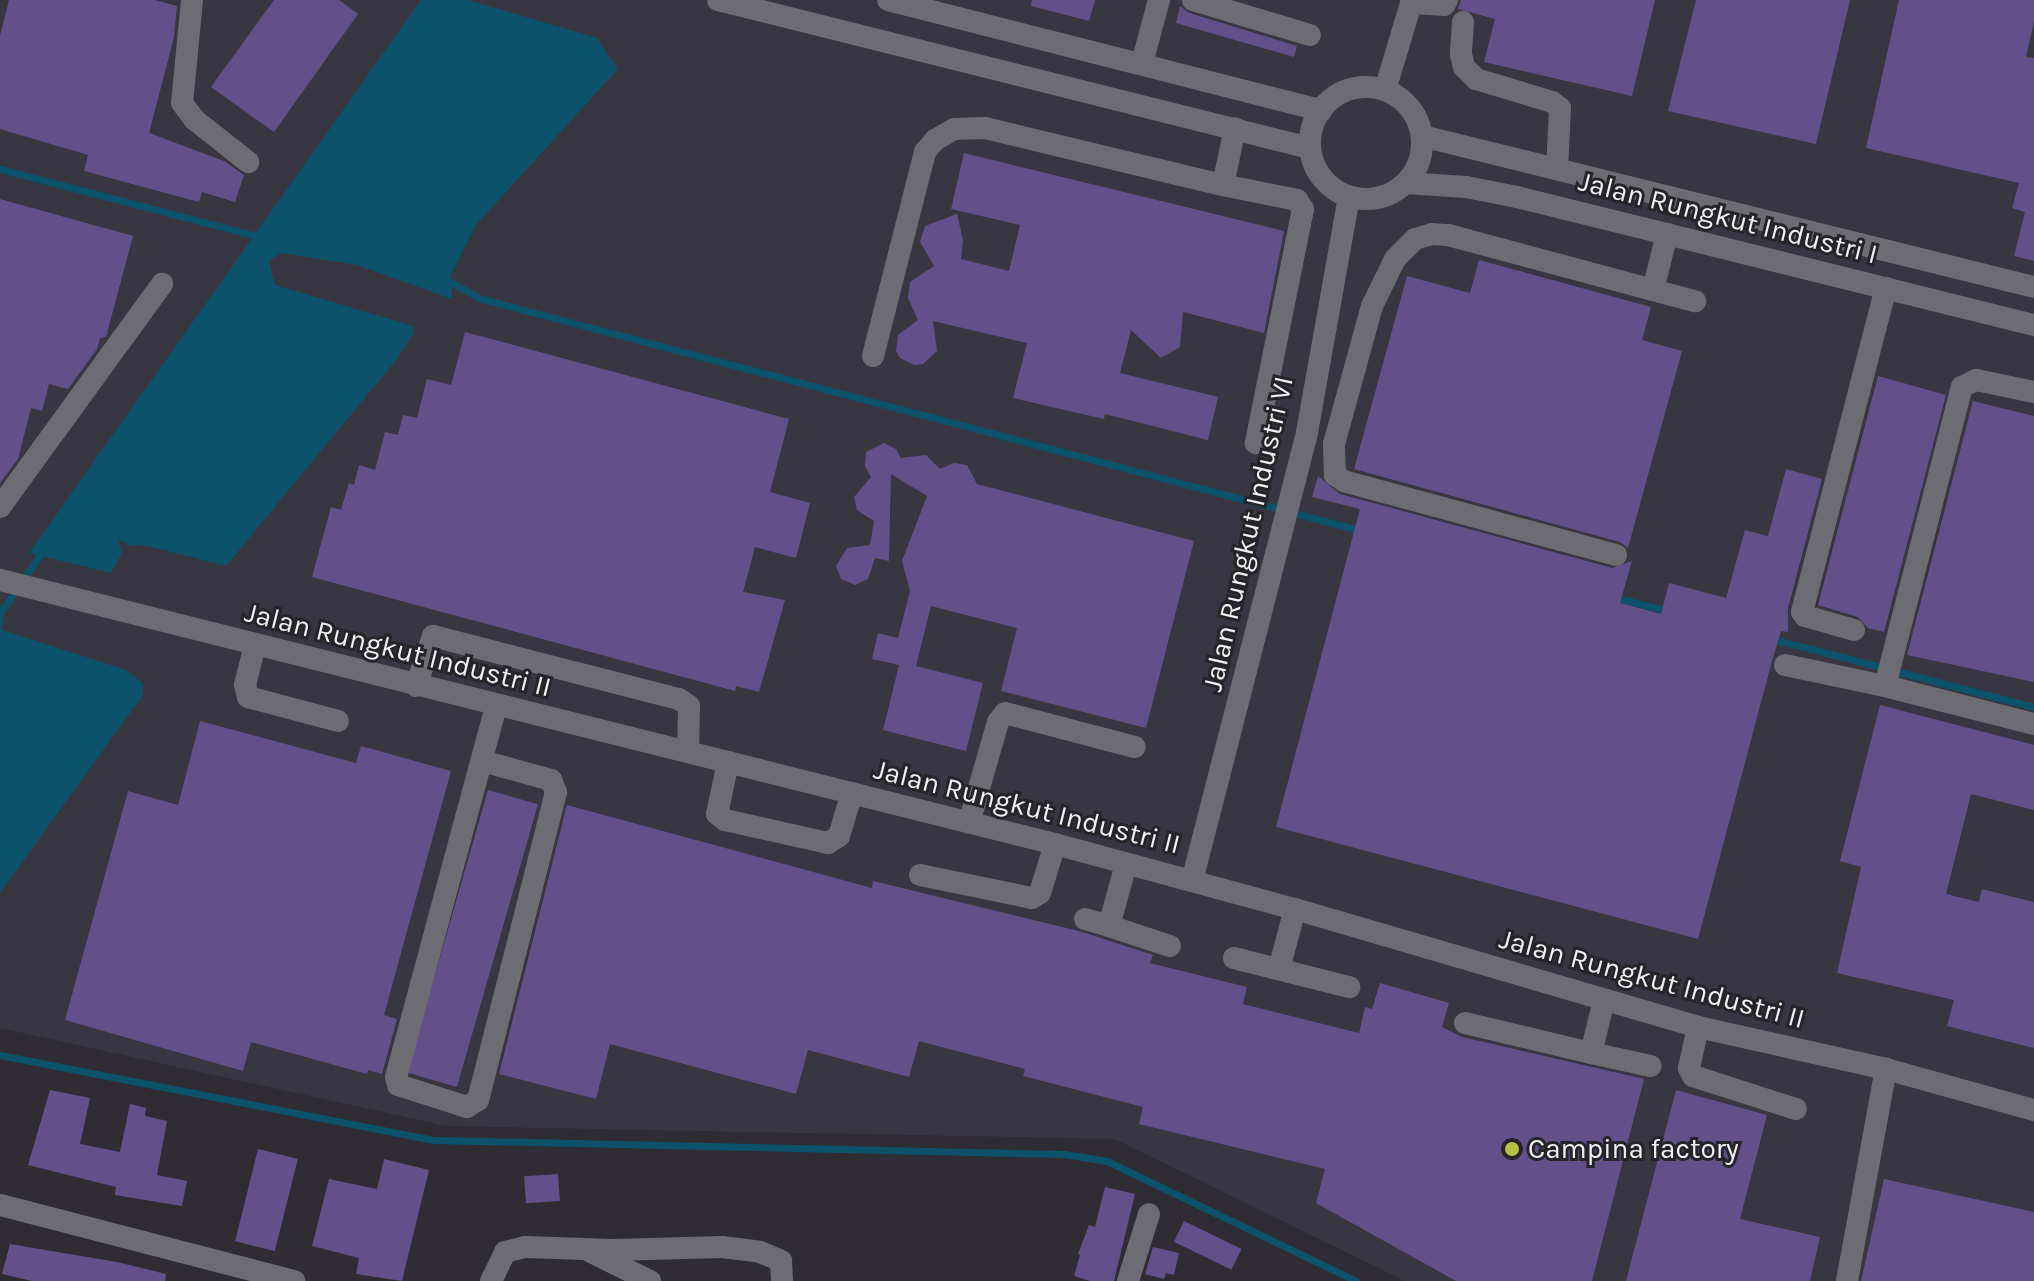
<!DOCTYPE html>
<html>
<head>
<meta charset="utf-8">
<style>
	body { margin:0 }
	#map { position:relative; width:2034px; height:1281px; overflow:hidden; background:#2f2d33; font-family:Karla,sans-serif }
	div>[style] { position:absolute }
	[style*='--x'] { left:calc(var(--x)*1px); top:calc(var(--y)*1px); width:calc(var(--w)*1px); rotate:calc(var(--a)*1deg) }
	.built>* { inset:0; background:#383641 }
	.water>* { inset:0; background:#0c526b }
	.stream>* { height:7px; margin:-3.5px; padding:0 3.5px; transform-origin:3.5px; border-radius:3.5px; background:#0c526b }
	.building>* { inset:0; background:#62508b; transform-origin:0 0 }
	.minor>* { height:22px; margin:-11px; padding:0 11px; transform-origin:11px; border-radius:11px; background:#6e6c73 }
	.minor>.ring { margin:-11px; padding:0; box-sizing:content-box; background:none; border:22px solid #6e6c73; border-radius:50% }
	.dots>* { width:22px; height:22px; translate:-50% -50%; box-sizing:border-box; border:4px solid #252429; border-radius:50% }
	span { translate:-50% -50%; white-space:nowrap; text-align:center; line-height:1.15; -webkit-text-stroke:6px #252429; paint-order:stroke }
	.street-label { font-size:28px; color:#f1f0f4 }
	.poi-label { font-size:28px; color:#f1f0f4 }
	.left { translate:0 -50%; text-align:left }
</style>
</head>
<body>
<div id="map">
	<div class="built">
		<div style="clip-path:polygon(0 0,2034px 0,2034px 1281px,1405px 1281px,1115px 1139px,447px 1126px,0 1028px)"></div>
	</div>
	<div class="water">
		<div style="clip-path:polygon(421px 0,468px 0,597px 38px,618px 69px,476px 225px,451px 275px,452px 299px,357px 265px,281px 253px,269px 261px,275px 285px,413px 326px,413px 334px,397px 359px,226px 566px,143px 545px,131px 546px,118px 539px,122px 553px,111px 573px,29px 553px)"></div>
		<div style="clip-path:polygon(0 607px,5px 607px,2px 630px,126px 670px,143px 683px,143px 695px,0 893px)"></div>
	</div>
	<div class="stream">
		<div style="--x:0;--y:169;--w:273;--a:14.6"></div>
		<div style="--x:446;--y:279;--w:38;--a:30"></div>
		<div style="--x:479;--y:298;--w:914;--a:14.77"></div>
		<div style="--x:1614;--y:597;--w:56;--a:14.5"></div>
		<div style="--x:0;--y:613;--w:78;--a:-55.5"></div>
		<div style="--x:1769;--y:638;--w:274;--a:14.6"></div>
		<div style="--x:0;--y:1055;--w:443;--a:11.1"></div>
		<div style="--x:435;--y:1140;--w:629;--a:1.28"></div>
		<div style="--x:1064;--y:1154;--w:44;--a:9.2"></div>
		<div style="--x:1107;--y:1161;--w:276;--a:25.7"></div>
	</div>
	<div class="building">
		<div style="clip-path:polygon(9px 0,155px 0,177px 6px,174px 37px,149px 133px,224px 161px,244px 175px,235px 202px,202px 192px,199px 202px,84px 171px,88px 155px,0 129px,0 36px)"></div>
		<div style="clip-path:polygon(274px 0,339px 0,358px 14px,274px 132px,211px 87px)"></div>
		<div style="clip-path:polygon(1032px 0,1095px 0,1089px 21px,1031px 6px)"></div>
		<div style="clip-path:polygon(1461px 0,1655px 0,1632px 96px,1484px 62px,1495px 19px,1458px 9px)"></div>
		<div style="clip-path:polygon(1696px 0,1850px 0,1816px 144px,1668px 111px)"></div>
		<div style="clip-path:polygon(1899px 0,2034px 0,2034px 22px,2026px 57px,2034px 58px,2034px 261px,2014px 256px,2025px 212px,2012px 208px,2019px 183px,1866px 148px)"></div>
		<div style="clip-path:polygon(1180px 6px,1189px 13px,1297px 46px,1294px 57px,1176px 23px)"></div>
		<div style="clip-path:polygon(964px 153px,1284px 231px,1264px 333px,1183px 312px,1180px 347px,1161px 358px,1131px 330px,1120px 373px,1218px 397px,1208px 440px,1105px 414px,1104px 419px,1013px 398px,1027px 343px,933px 321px,937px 351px,923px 364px,914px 365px,900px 358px,896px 351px,898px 335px,918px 320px,908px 298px,910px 282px,934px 266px,920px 242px,925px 226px,957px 214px,963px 240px,961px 259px,1009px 271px,1020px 225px,951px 209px)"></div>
		<div style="clip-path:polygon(0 199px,133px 236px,106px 337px,100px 338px,97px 349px,68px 389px,49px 384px,42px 411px,31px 408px,18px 459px,0 483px)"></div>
		<div style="clip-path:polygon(1479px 260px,1651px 307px,1642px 340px,1682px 351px,1628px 548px,1620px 542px,1354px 469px,1407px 276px,1470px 293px)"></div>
		<div style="clip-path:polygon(465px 332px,789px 419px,770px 492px,810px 503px,796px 558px,755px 547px,743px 592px,785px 600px,759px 692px,736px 686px,735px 691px,312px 577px,331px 507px,341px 510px,349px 483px,354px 485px,359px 465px,375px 470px,385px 432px,398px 435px,403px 415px,417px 418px,427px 379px,451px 385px)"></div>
		<div style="clip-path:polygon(1878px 376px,1946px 395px,1884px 632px,1868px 628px,1858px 617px,1818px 605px)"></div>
		<div style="clip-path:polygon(1973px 401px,2034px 416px,2034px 682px,1907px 655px)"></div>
		<div style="clip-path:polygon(884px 443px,896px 449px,901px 458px,926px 455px,940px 469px,954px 463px,967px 465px,977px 484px,1194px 541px,1146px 728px,1001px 691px,1017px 628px,931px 606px,916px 666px,983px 683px,966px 751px,883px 730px,899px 665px,872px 659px,878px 633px,898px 638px,910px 591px,902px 561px,927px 496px,891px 474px,889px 561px,875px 558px,868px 579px,855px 585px,841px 579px,836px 566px,847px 548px,870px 545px,874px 521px,857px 510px,854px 497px,871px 477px,865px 466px,866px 452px)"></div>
		<div style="clip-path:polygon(1786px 469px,1822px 479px,1788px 608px,1788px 632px,1781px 631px,1772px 661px,1698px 939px,1276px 827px,1360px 509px,1312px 497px,1318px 476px,1340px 494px,1612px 568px,1632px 561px,1620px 603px,1661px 614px,1669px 583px,1726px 598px,1745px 530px,1768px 536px)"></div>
		<div style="clip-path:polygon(1880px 705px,2034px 745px,2034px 810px,1971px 794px,1946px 894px,1979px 902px,1982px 889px,2034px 902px,2034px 1048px,1947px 1026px,1954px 1000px,1837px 973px,1861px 867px,1840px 861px)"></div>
		<div style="clip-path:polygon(200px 721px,356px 763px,361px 746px,451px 771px,384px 1015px,397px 1019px,382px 1074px,368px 1070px,367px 1074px,251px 1042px,243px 1071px,65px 1020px,128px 791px,178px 805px)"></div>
		<div style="left:488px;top:790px;width:52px;height:294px;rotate:16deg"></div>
		<div style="clip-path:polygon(567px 805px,872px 888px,873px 881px,1079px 931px,1153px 955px,1150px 963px,1247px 987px,1243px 1004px,1359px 1033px,1365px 1007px,1372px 1009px,1380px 983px,1449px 1003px,1442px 1027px,1462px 1037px,1644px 1079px,1592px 1281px,1456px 1281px,1316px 1203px,1325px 1169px,1139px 1124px,1143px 1107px,1023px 1076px,1025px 1069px,919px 1041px,909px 1077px,808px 1050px,796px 1094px,610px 1044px,596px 1099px,499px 1074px)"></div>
		<div style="clip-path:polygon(50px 1090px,90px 1098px,80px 1144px,120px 1152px,130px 1104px,146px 1108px,145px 1116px,167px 1121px,157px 1175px,187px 1181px,182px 1206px,115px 1195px,116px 1187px,28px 1165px)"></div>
		<div style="clip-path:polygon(1676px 1090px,1767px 1115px,1740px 1219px,1820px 1237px,1810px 1281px,1626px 1281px)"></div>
		<div style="left:258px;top:1149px;width:41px;height:95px;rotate:14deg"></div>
		<div style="clip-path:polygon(384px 1159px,429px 1170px,402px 1281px,356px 1274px,359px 1258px,312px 1246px,329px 1179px,377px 1189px)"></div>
		<div style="left:558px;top:1174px;width:27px;height:34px;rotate:86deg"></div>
		<div style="clip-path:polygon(1884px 1179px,2034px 1212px,2034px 1281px,1861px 1281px)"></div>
		<div style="clip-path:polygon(1105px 1187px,1135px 1194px,1114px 1281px,1090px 1281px,1074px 1276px,1080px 1255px,1078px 1254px,1089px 1225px,1095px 1227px)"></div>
		<div style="left:1184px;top:1221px;width:64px;height:23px;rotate:26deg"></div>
		<div style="clip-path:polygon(10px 1244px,117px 1262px,166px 1274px,165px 1281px,32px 1281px,2px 1274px)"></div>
		<div style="clip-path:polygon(1153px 1247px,1179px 1253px,1174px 1275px,1166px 1273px,1164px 1279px,1145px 1274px)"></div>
	</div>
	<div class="minor">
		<div style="--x:192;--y:0;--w:103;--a:95.5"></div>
		<div style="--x:182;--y:103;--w:21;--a:53"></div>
		<div style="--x:195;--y:120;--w:68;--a:38.4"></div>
		<div style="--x:718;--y:0;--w:610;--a:14.04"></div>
		<div style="--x:888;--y:0;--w:447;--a:14.3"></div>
		<div style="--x:1193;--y:0;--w:122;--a:16.7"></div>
		<div style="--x:1411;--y:3;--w:33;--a:3"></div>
		<div style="--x:1444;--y:5;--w:6;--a:-59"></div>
		<div style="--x:1463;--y:22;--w:32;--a:94"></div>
		<div style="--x:1461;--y:54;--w:13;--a:77"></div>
		<div style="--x:1464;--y:67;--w:17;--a:45"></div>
		<div style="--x:1476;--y:79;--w:79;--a:16.8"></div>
		<div style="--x:1552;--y:102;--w:10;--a:37"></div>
		<div style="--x:1560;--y:108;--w:61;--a:92.8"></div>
		<div style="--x:1142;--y:63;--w:65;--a:-74.9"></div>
		<div class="ring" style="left:1310px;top:87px;width:90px;height:90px"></div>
		<div style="--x:1385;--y:90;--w:94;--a:-73.3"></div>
		<div style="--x:1422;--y:136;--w:630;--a:13.86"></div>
		<div style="--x:1406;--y:183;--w:60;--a:3.8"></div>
		<div style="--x:1466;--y:187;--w:52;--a:11.1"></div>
		<div style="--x:1517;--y:197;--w:533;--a:13.91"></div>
		<div style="--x:1223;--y:185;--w:76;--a:11.5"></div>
		<div style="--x:1297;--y:200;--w:11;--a:56"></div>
		<div style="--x:1303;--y:209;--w:239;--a:101.4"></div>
		<div style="--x:1653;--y:290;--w:58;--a:-76"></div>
		<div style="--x:873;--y:356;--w:211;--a:-75.7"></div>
		<div style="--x:925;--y:152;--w:16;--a:-50"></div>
		<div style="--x:935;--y:140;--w:22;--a:-30"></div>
		<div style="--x:954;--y:129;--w:31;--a:-2"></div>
		<div style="--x:985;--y:128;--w:245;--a:13.5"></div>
		<div style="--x:1223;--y:185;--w:58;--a:-78.1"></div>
		<div style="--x:0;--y:507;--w:276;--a:-54"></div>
		<div style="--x:1616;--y:555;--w:282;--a:-164.8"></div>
		<div style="--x:1344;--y:481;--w:11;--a:-146"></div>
		<div style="--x:1335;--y:475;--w:31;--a:-92"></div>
		<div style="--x:1334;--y:444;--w:143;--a:-74.6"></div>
		<div style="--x:1372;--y:306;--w:52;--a:-63.9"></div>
		<div style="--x:1395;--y:259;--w:28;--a:-45"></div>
		<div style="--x:1415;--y:239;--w:18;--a:-16"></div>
		<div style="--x:1432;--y:234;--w:16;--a:4"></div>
		<div style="--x:1448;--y:235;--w:256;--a:15"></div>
		<div style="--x:0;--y:580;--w:1088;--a:14.05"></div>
		<div style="--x:1055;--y:844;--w:249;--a:15.2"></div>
		<div style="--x:1295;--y:909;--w:420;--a:16.3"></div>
		<div style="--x:1698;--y:1027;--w:193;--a:12.6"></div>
		<div style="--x:1886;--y:1069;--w:154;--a:15.5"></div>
		<div style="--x:1854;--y:630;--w:51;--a:-164.1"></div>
		<div style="--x:1805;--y:616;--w:5;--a:-127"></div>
		<div style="--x:1802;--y:612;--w:335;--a:-75.5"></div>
		<div style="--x:255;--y:645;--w:41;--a:104"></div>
		<div style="--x:245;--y:685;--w:12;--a:76"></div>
		<div style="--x:248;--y:697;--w:93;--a:14.9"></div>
		<div style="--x:1785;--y:665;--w:102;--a:11.9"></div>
		<div style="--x:1885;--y:686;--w:154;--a:14.3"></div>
		<div style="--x:416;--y:686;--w:53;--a:-71.2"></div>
		<div style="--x:433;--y:636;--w:254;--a:14.4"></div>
		<div style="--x:679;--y:699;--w:12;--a:35"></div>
		<div style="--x:689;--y:706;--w:46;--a:91.2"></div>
		<div style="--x:1885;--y:686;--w:309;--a:-75.6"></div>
		<div style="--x:1962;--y:387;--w:16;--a:-27"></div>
		<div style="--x:1976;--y:380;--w:59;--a:11.7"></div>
		<div style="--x:482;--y:761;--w:72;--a:15.4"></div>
		<div style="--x:551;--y:780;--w:13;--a:67"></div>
		<div style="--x:556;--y:792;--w:318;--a:104.2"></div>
		<div style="--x:478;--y:1100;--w:13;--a:148"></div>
		<div style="--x:467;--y:1107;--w:72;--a:-162.3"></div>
		<div style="--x:398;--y:1085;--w:8;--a:-104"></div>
		<div style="--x:396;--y:1077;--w:384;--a:-74.9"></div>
		<div style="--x:728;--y:762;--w:53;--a:101.9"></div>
		<div style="--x:717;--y:814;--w:10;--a:37"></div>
		<div style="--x:725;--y:820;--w:106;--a:12.6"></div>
		<div style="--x:828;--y:843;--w:13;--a:-32"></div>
		<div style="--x:839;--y:836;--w:45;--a:-73.2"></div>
		<div style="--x:969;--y:823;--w:105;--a:-74"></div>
		<div style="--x:998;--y:722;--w:11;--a:-52"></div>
		<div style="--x:1005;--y:713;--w:134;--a:14.7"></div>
		<div style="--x:1126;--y:864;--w:64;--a:105.3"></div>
		<div style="--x:1109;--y:926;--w:64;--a:18.2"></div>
		<div style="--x:920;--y:875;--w:114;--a:11.6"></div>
		<div style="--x:1032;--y:898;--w:9;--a:-32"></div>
		<div style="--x:1040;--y:893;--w:51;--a:-73"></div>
		<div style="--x:1192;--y:881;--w:457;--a:-75.6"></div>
		<div style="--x:1306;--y:438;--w:245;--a:-79.9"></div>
		<div style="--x:1085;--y:919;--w:25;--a:16"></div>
		<div style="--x:1234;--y:958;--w:119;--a:14.2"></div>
		<div style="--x:1279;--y:969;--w:62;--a:-75.1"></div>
		<div style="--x:1465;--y:1023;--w:130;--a:13.4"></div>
		<div style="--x:1591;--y:1053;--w:55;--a:-76.2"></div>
		<div style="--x:1698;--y:1027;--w:42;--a:102.4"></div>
		<div style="--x:1689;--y:1068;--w:9;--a:63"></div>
		<div style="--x:1693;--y:1076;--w:108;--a:17.8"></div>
		<div style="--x:1591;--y:1053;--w:61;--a:12.2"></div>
		<div style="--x:0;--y:1205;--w:304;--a:14.5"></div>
		<div style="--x:591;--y:1252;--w:66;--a:26.2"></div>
		<div style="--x:491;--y:1281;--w:32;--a:-64"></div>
		<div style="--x:505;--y:1252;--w:21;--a:-14"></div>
		<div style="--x:525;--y:1247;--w:88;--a:2"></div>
		<div style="--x:613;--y:1250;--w:109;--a:-1.6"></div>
		<div style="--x:722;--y:1247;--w:38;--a:7"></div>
		<div style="--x:760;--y:1252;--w:23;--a:23"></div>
		<div style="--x:781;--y:1261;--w:20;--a:87"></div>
		<div style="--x:1128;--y:1281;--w:70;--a:-72.6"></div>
		<div style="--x:1847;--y:1281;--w:216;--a:-79.6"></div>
	</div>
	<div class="dots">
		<div style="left:1512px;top:1149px;background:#b7c148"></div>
	</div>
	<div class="street-label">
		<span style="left:1728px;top:218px;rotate:14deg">Jalan Rungkut Industri I</span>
		<span style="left:1248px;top:534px;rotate:-77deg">Jalan Rungkut Industri VI</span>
		<span style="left:398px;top:650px;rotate:14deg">Jalan Rungkut Industri II</span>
		<span style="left:1027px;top:807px;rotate:14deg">Jalan Rungkut Industri II</span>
		<span style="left:1652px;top:979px;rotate:15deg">Jalan Rungkut Industri II</span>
	</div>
	<div class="poi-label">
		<span class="left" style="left:1528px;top:1149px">Campina factory</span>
	</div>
</div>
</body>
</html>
